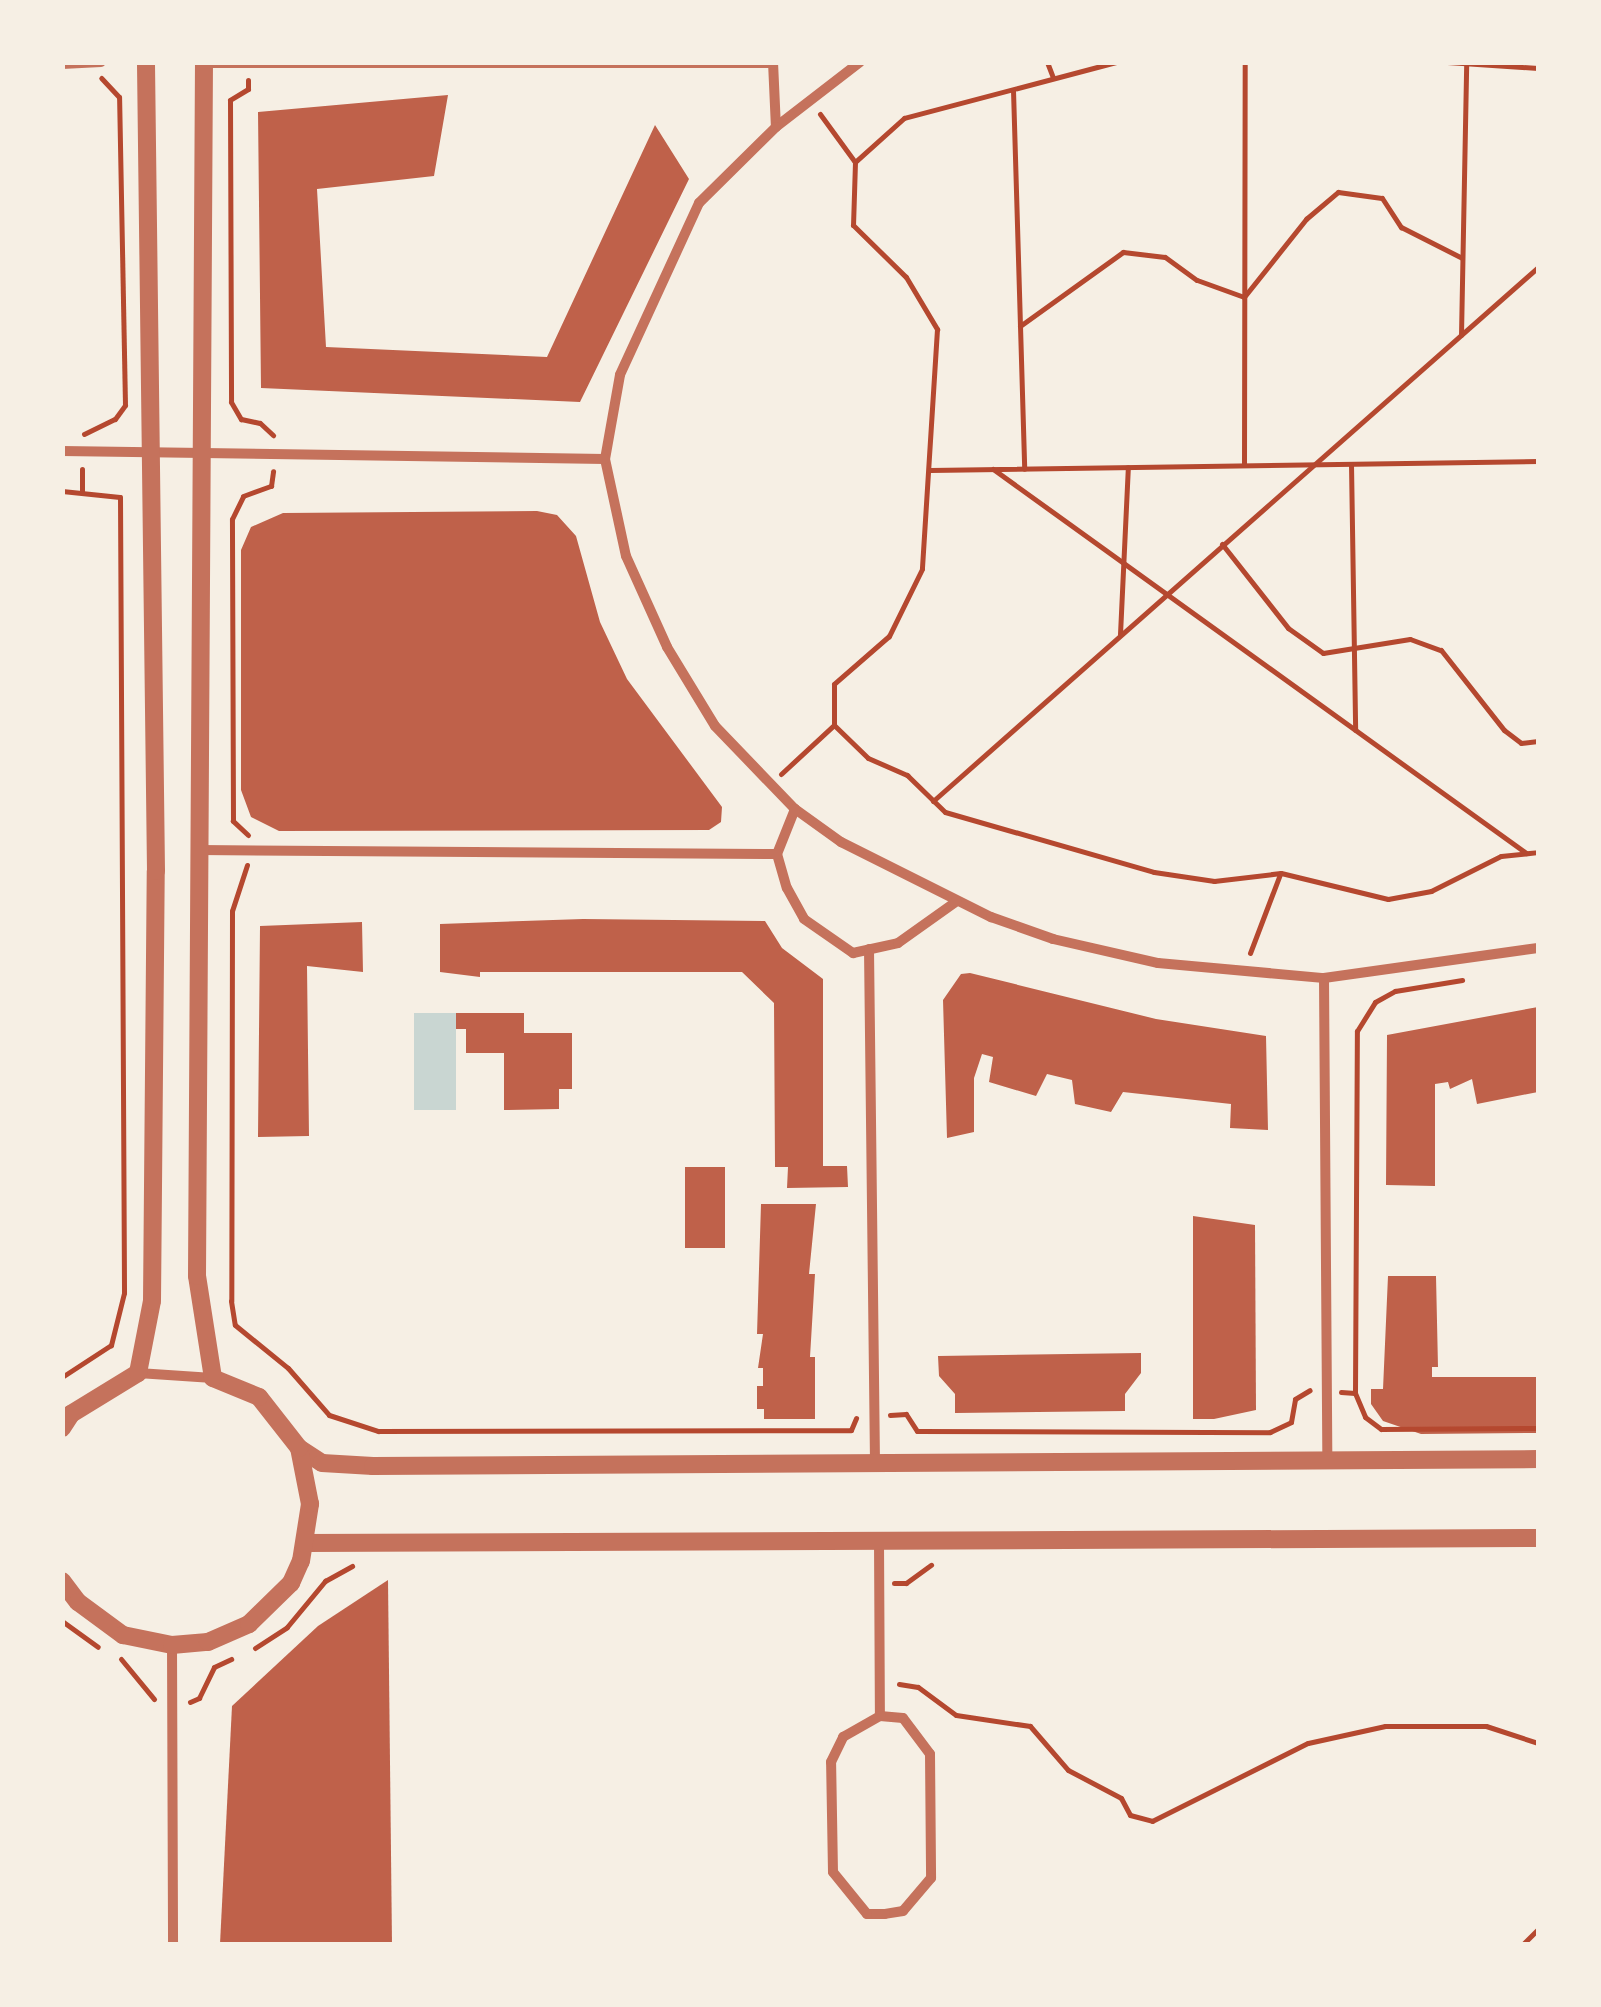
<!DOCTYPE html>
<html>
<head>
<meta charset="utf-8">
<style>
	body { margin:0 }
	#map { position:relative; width:1601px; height:2007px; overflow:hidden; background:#f6efe4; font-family:Roboto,sans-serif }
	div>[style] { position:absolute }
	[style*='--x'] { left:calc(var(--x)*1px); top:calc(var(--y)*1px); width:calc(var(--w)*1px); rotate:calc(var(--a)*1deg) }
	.water>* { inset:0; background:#c9d6d2; transform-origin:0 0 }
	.building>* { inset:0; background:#bf614a; transform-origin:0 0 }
	.path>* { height:5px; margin:-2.5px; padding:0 2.5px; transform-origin:2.5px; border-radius:2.5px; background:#b5482f }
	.minor>* { height:10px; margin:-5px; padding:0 5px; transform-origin:5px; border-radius:5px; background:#c5725c }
	.tertiary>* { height:18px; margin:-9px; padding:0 9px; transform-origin:9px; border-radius:9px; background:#c5725c }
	span { translate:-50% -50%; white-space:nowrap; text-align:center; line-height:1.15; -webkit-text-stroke:10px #f6efe4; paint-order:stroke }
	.frame { position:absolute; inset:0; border:65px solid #f6efe4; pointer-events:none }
</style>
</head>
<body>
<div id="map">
	<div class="water">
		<div style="left:456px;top:1013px;width:97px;height:42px;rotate:90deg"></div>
	</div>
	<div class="building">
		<div style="clip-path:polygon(448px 95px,434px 176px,317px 189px,326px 347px,547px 357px,655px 125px,689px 179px,580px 402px,261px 388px,258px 112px)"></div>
		<div style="clip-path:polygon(537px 511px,557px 515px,576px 536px,600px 622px,627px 679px,722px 807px,721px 822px,709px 830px,279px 831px,251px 817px,241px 790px,241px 550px,251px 527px,283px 513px)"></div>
		<div style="clip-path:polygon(583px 919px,765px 921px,782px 948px,823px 979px,823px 1166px,847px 1166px,848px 1187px,787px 1188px,788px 1167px,775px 1167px,774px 1003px,742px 972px,480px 972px,480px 977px,440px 972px,440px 924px)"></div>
		<div style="clip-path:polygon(362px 922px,363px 972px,307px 966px,309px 1136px,258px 1137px,260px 926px)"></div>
		<div style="clip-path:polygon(970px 973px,1156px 1019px,1266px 1036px,1268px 1130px,1230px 1128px,1231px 1104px,1123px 1092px,1111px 1112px,1075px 1104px,1072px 1080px,1047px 1074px,1036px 1096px,989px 1082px,993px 1057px,982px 1054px,974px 1078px,974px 1132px,947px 1138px,943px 1000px,961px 974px)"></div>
		<div style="clip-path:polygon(1538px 1007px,1538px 1092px,1477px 1104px,1472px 1079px,1450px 1089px,1448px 1082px,1435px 1084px,1435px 1186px,1386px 1185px,1387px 1035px)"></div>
		<div style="clip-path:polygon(456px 1013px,524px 1013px,524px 1033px,572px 1033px,572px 1089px,559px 1089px,559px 1109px,504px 1110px,504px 1053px,466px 1053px,466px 1029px,456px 1029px)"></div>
		<div style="left:685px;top:1167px;width:40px;height:81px"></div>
		<div style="clip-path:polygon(761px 1204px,816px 1204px,809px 1274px,815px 1274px,810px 1357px,815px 1357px,815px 1419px,764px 1419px,764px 1409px,757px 1409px,757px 1386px,763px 1386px,763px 1368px,758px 1368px,763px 1334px,757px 1334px)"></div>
		<div style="clip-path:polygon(1193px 1216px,1255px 1225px,1256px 1410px,1214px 1419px,1193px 1419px)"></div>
		<div style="clip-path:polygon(1388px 1276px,1436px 1276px,1438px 1367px,1432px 1367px,1432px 1377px,1538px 1377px,1538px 1433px,1421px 1434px,1383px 1421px,1371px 1404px,1371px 1389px,1383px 1389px)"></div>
		<div style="clip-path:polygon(1141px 1353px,1141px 1373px,1125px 1394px,1125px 1411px,955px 1413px,955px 1394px,939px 1376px,938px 1356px)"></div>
		<div style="clip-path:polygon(388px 1580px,392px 1944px,220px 1944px,232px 1706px,318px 1626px)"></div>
	</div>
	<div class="path">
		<div style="--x:1047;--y:62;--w:17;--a:69"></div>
		<div style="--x:1116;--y:62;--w:219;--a:165.2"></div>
		<div style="--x:904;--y:118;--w:66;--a:138.1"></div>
		<div style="--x:855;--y:162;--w:63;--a:91.8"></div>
		<div style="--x:853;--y:225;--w:74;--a:44.5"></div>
		<div style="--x:906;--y:277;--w:61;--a:59.2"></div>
		<div style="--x:937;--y:329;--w:240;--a:93.6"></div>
		<div style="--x:922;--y:569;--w:75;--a:116.2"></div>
		<div style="--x:889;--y:636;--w:73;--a:138.9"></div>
		<div style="--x:834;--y:684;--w:41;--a:90"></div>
		<div style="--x:834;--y:725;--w:47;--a:44.1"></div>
		<div style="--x:868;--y:758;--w:43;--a:23.6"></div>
		<div style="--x:907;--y:775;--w:53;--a:44.2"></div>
		<div style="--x:945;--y:812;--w:217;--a:16"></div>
		<div style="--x:1154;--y:872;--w:61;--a:8.5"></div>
		<div style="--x:1214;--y:881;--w:67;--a:-6.8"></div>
		<div style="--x:1281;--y:873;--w:110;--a:13.7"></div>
		<div style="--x:1388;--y:899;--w:44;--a:-10.5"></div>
		<div style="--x:1431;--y:891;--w:78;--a:-26.6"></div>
		<div style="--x:1501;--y:856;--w:37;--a:-6"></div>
		<div style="--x:1447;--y:62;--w:91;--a:3.8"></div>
		<div style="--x:248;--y:80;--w:9;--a:90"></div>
		<div style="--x:248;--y:89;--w:21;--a:149"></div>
		<div style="--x:230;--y:100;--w:302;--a:89.8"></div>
		<div style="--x:231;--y:402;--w:20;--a:60"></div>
		<div style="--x:241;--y:419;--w:19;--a:12"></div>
		<div style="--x:260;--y:423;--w:18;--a:43"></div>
		<div style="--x:1013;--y:90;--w:379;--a:88.3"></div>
		<div style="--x:820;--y:114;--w:59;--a:53.9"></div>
		<div style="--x:1020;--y:326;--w:127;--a:-35.7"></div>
		<div style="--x:1123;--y:252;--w:42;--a:6.8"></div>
		<div style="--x:1165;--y:257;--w:39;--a:36"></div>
		<div style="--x:1197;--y:280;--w:50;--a:19.9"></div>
		<div style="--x:1244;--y:297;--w:100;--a:-51.5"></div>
		<div style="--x:1306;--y:219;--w:42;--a:-40.2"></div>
		<div style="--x:1338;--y:192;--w:44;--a:7.8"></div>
		<div style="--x:1382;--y:198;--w:35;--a:57"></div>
		<div style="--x:1401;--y:227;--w:68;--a:26.9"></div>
		<div style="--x:1461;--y:335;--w:271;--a:-88.9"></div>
		<div style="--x:84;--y:434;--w:34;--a:-26"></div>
		<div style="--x:115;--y:419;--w:17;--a:-54"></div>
		<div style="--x:125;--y:405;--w:308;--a:-91.1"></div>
		<div style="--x:119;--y:97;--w:26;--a:-133"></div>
		<div style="--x:1244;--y:464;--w:402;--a:-89.9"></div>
		<div style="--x:1351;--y:464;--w:266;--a:89.1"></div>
		<div style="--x:993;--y:469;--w:657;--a:35.77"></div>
		<div style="--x:930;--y:470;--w:608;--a:-0.85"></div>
		<div style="--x:62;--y:491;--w:58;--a:5.9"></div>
		<div style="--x:120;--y:497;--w:796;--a:89.71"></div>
		<div style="--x:124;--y:1293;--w:54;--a:104"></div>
		<div style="--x:111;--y:1345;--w:59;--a:146.9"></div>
		<div style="--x:82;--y:491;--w:22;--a:-90"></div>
		<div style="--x:1222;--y:544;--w:107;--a:51.8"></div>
		<div style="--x:1288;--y:628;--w:43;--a:35.5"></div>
		<div style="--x:1323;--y:653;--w:88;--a:-9.1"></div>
		<div style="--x:1410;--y:639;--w:33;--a:20"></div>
		<div style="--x:1441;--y:650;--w:102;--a:51.8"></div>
		<div style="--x:1504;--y:730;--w:21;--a:37"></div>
		<div style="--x:1521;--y:743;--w:17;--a:-7"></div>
		<div style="--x:1120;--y:634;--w:167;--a:-87.3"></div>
		<div style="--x:781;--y:774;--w:72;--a:-42.8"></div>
		<div style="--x:933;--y:801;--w:807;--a:-41.43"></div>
		<div style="--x:248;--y:835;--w:21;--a:-137"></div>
		<div style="--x:233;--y:821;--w:302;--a:-90.2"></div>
		<div style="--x:232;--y:519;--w:25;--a:-64"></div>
		<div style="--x:243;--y:496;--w:30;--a:-20"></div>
		<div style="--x:271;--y:486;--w:15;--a:-82"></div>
		<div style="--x:247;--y:865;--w:48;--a:108.1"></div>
		<div style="--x:232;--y:911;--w:390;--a:90.1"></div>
		<div style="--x:231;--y:1301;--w:24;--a:81"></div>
		<div style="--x:235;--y:1325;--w:68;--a:39.1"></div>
		<div style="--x:288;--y:1368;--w:62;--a:48.9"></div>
		<div style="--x:329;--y:1415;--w:52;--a:18.1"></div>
		<div style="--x:378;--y:1431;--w:473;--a:-0.1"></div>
		<div style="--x:851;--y:1430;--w:13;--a:-67"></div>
		<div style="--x:1250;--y:953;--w:85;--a:-69.2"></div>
		<div style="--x:1341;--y:1392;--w:14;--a:4"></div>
		<div style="--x:1355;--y:1393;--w:26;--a:67"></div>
		<div style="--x:1365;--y:1417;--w:20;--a:37"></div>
		<div style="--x:1381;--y:1429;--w:157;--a:-0.4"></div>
		<div style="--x:1355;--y:1393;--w:362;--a:-89.7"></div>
		<div style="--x:1357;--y:1031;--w:34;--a:-58"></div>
		<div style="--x:1375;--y:1002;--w:23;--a:-29"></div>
		<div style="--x:1395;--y:991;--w:68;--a:-9.3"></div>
		<div style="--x:890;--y:1415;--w:16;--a:-4"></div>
		<div style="--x:906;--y:1414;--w:20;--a:57"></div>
		<div style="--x:917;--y:1431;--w:353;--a:0.2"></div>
		<div style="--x:1270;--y:1432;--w:23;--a:-25"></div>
		<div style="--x:1291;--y:1422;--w:23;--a:-80"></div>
		<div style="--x:1295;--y:1399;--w:17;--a:-31"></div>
		<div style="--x:894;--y:1583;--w:12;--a:0"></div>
		<div style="--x:906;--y:1583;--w:31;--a:-36"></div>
		<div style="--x:62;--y:1621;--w:44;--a:35.8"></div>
		<div style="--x:255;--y:1648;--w:38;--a:-33"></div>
		<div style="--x:287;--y:1627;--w:60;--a:-50.4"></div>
		<div style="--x:325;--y:1581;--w:31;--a:-29"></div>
		<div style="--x:121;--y:1659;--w:52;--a:50.5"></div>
		<div style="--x:899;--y:1684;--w:19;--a:9"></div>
		<div style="--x:918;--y:1687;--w:47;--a:36.4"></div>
		<div style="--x:956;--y:1715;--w:75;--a:8.5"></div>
		<div style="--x:1030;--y:1726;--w:58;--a:49.2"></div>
		<div style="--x:1068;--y:1770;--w:60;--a:27.8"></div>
		<div style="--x:1121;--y:1798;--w:19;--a:62"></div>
		<div style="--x:1130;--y:1815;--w:23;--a:15"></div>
		<div style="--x:1152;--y:1821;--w:174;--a:-26.6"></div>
		<div style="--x:1308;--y:1743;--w:79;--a:-12.4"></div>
		<div style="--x:1385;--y:1726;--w:101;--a:0"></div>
		<div style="--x:1486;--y:1726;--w:55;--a:18.1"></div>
		<div style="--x:190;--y:1702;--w:10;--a:-24"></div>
		<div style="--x:199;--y:1698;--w:34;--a:-64"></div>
		<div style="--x:214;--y:1667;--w:19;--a:-25"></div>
		<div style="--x:1523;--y:1944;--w:21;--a:-45"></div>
	</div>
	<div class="minor">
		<div style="--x:773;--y:62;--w:65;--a:87.4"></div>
		<div style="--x:860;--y:62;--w:106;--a:142.3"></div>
		<div style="--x:776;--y:127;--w:108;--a:135.4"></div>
		<div style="--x:699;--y:203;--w:189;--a:114.7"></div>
		<div style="--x:620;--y:375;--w:85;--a:100.1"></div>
		<div style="--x:605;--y:459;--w:99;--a:77.8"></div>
		<div style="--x:626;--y:556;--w:100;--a:65.7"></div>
		<div style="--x:667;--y:647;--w:92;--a:58.7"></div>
		<div style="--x:715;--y:726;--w:115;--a:46.1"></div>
		<div style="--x:795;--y:809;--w:57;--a:35.7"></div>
		<div style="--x:841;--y:842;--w:168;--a:26.6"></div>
		<div style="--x:991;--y:917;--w:66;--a:19.5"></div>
		<div style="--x:1053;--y:939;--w:108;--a:12.9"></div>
		<div style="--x:1158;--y:963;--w:167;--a:5.2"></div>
		<div style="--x:1324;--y:978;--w:216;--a:-8"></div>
		<div style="--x:204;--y:63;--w:569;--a:0"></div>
		<div style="--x:62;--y:64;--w:39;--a:-3"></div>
		<div style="--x:62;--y:451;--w:543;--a:0.84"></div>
		<div style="--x:795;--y:809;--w:48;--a:111.8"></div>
		<div style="--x:777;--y:854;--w:35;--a:74"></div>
		<div style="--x:787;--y:888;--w:35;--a:61"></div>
		<div style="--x:804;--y:919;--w:60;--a:34.8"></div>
		<div style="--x:853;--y:953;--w:46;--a:-12.5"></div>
		<div style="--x:898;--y:943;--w:72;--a:-35.4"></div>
		<div style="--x:199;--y:850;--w:578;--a:0.4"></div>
		<div style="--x:869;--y:949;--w:512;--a:89.33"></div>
		<div style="--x:1324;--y:978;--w:483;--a:89.6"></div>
		<div style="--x:138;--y:1373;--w:75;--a:3.8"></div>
		<div style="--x:879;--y:1541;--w:175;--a:89.7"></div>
		<div style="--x:172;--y:1645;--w:299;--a:89.8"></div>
		<div style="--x:880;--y:1716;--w:23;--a:5"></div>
		<div style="--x:903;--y:1718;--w:45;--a:53.1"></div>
		<div style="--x:930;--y:1754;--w:124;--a:89.5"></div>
		<div style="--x:931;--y:1878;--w:43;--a:130.3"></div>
		<div style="--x:903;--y:1911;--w:18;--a:171"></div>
		<div style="--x:885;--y:1914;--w:18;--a:180"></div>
		<div style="--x:867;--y:1914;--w:54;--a:-129"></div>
		<div style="--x:833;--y:1872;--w:110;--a:-91"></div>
		<div style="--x:831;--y:1762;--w:28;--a:-64"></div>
		<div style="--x:843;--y:1737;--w:43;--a:-29.6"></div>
	</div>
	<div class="tertiary">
		<div style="--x:62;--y:1428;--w:17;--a:-57"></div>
		<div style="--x:71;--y:1414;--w:79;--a:-31.5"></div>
		<div style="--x:138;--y:1373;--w:73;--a:-79"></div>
		<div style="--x:152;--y:1301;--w:430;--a:-89.5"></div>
		<div style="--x:156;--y:871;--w:809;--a:-90.71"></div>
		<div style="--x:299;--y:1448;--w:27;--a:33"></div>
		<div style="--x:322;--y:1463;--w:51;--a:3.4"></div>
		<div style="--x:373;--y:1466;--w:1165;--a:-0.34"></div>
		<div style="--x:305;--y:1543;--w:1233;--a:-0.23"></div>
		<div style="--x:62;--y:1581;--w:26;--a:53"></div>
		<div style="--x:78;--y:1602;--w:56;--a:36.3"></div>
		<div style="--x:123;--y:1635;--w:50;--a:11.5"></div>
		<div style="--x:172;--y:1645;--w:36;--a:-5"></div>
		<div style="--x:208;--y:1642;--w:45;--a:-23.7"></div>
		<div style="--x:249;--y:1624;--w:59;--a:-44.3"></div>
		<div style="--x:291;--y:1583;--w:24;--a:-66"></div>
		<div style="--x:301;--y:1561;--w:58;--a:-81"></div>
		<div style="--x:310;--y:1504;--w:57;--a:-101.1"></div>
		<div style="--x:299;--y:1448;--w:65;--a:-128.1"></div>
		<div style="--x:259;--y:1397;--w:50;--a:-157.6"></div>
		<div style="--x:213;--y:1378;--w:103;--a:-98.9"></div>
		<div style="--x:197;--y:1276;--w:1214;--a:-89.67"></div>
	</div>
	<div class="frame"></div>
</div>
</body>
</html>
